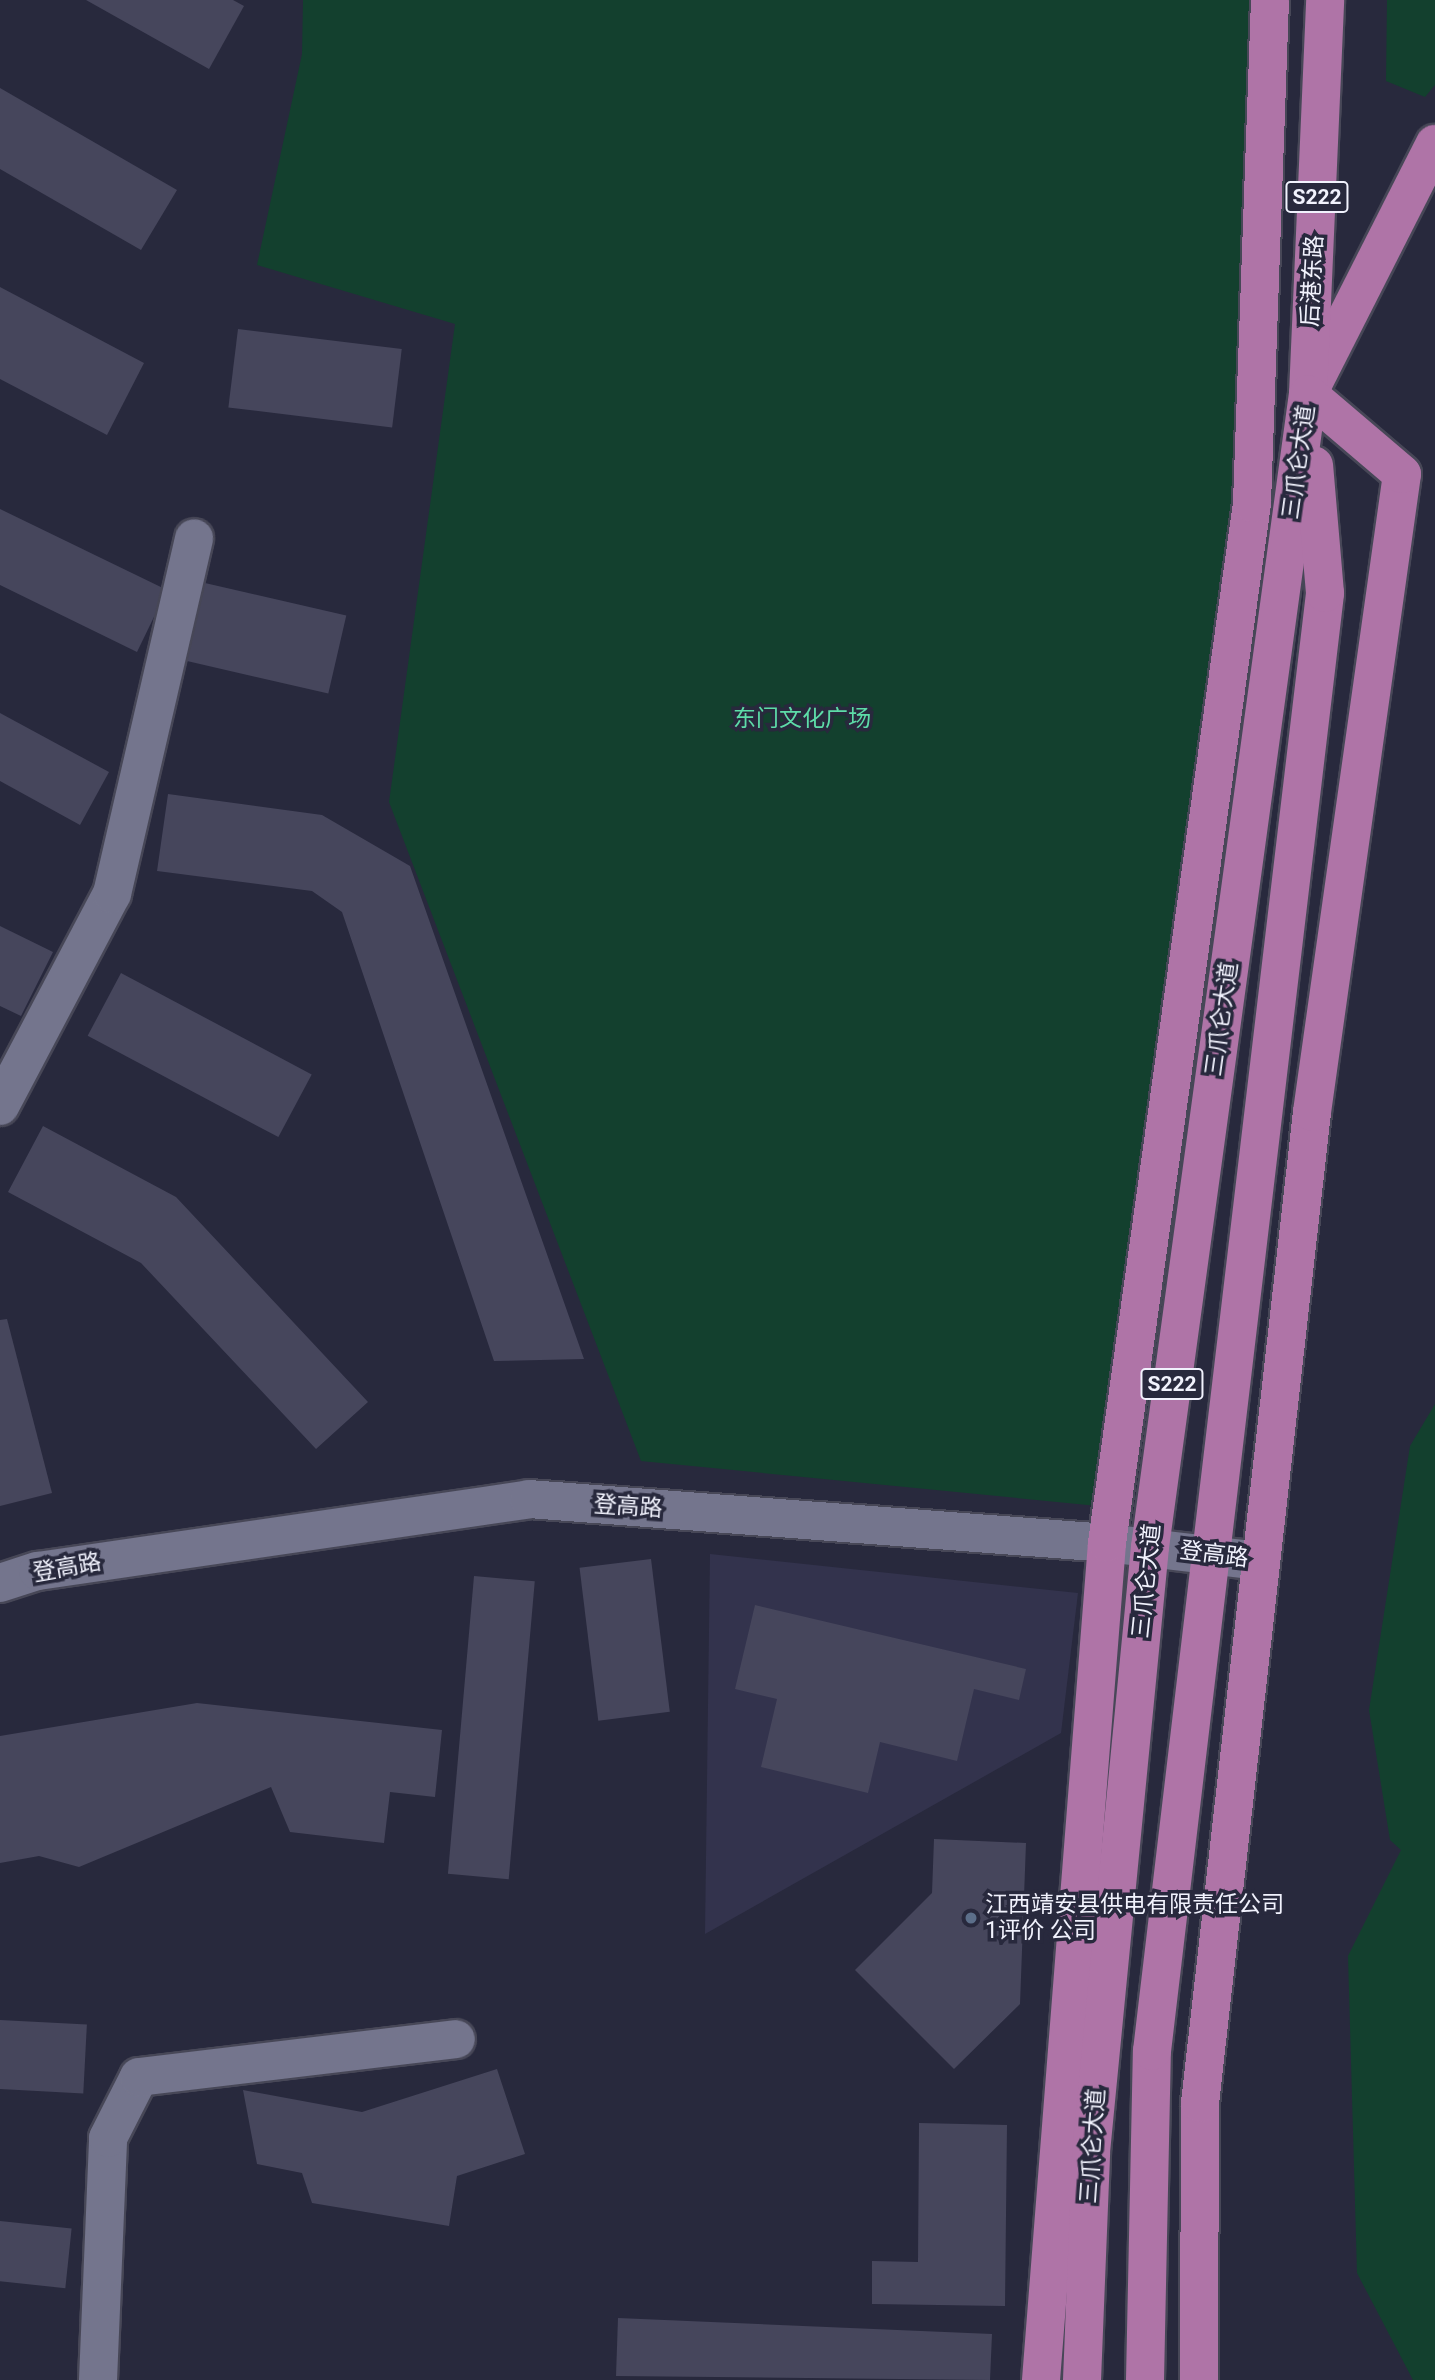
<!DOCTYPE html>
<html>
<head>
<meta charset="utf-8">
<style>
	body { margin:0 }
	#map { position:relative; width:1435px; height:2380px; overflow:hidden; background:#28293d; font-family:Roboto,"Noto Sans SC",sans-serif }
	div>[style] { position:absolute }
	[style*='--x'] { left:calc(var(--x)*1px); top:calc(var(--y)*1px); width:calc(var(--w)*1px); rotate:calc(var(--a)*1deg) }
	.built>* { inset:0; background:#33334d }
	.green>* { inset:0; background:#13402e }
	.building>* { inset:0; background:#46465c; transform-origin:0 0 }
	.roads { filter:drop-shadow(2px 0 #474757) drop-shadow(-2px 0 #474757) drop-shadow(0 2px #474757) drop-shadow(0 -2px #474757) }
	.minor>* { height:38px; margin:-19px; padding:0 19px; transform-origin:19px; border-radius:19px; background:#74758d }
	.major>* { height:38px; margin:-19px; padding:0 19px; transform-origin:19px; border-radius:19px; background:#af74a7 }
	.dots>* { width:19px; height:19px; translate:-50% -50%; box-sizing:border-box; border:4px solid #28293d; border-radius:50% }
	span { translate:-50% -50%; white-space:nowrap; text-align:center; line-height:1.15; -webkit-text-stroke:7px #28293d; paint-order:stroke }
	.shield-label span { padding:2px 5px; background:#28293d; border:2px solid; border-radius:5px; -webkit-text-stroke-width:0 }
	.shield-label { font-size:21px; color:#f1f2fd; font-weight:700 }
	.street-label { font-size:23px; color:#f1f2fd }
	.park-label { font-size:23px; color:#5ddca8 }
	.poi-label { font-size:23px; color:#f1f2fd }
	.left { translate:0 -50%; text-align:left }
</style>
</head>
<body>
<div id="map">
	<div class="built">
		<div style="clip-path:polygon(710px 1554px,1078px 1593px,1061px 1733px,705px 1934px)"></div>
	</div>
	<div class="green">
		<div style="clip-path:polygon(303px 0,1251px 0,1232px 516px,1098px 1506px,641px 1461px,389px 802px,455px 324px,257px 265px,302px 54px)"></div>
		<div style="clip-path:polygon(1387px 0,1435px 0,1435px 85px,1425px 97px,1386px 81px)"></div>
		<div style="clip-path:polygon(1435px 1404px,1435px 2380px,1413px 2380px,1357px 2273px,1348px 1956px,1401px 1850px,1390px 1840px,1369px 1710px,1410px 1446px)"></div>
	</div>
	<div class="building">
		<div style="clip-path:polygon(86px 0,233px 0,244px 6px,209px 69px)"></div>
		<div style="clip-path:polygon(0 88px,177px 190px,141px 250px,0 169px)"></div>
		<div style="clip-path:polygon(0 287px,144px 363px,107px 435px,0 379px)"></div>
		<div style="left:238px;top:329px;width:165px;height:79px;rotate:7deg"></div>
		<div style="clip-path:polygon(0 509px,167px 590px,137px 652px,0 585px)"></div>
		<div style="left:205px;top:583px;width:145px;height:80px;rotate:13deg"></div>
		<div style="clip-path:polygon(0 713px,109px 772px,80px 825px,0 781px)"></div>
		<div style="clip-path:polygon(168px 794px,322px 815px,410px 866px,584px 1359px,494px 1361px,342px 912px,312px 891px,157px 871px)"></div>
		<div style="clip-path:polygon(0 926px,53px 952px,21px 1016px,0 1006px)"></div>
		<div style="left:121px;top:973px;width:216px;height:71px;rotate:28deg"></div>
		<div style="clip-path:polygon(43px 1126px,176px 1197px,368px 1402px,316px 1449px,141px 1263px,8px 1192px)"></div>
		<div style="clip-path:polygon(7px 1319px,52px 1493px,0 1506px,0 1320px)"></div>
		<div style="left:651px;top:1559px;width:154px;height:72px;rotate:83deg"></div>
		<div style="left:474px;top:1576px;width:61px;height:299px;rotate:5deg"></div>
		<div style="clip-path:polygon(755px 1605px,1026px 1669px,1019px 1700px,974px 1689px,957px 1761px,880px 1742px,868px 1793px,761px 1767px,777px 1699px,735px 1689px)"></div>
		<div style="clip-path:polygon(197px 1703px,442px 1730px,435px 1797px,390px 1792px,384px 1843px,290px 1832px,271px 1787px,79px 1867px,39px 1856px,0 1863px,0 1736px)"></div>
		<div style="clip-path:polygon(934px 1839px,1026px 1843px,1020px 2004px,954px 2069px,855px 1970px,932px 1893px)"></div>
		<div style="left:0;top:2020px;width:87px;height:69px;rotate:3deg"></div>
		<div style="clip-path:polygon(497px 2069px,525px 2154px,457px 2176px,449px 2226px,312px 2203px,302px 2173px,257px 2164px,243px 2090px,362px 2112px)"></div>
		<div style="clip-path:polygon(919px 2123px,1007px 2125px,1005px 2306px,872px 2304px,872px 2261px,918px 2262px)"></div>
		<div style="left:0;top:2221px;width:72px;height:60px;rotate:6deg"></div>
		<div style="clip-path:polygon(618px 2318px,992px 2334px,990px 2380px,616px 2376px)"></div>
	</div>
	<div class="roads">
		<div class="minor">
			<div style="--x:0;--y:1106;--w:240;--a:-62.2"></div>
			<div style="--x:112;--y:894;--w:365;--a:-77"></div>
			<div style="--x:0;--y:1583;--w:40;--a:-18"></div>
			<div style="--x:38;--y:1571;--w:496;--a:-8.3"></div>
			<div style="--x:529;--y:1499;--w:580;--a:4.35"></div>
			<div style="--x:1107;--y:1543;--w:155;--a:6.7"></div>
			<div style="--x:98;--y:2380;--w:242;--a:-87.6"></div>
			<div style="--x:108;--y:2138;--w:68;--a:-63.1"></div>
			<div style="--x:139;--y:2077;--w:319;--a:-6.8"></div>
		</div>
		<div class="major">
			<div style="--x:1314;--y:382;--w:267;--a:-63.1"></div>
			<div style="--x:1041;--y:2380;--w:840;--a:-85.49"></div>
			<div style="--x:1107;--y:1543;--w:1050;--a:-82.06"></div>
			<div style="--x:1252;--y:503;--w:503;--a:-87.95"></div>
			<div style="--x:1082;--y:2380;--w:228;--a:-87.7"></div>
			<div style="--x:1091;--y:2152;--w:608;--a:-84.43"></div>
			<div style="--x:1150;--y:1547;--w:1164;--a:-82.2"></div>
			<div style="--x:1308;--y:394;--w:394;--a:-87.5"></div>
			<div style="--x:1145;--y:2380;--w:329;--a:-88.8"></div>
			<div style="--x:1152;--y:2051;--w:1468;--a:-83.23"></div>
			<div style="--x:1325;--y:593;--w:128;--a:-94.9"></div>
			<div style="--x:1199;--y:2380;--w:277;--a:-89.8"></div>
			<div style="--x:1200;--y:2103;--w:997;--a:-83.55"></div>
			<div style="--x:1312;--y:1112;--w:644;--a:-81.97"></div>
			<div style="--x:1402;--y:474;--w:123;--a:-139.6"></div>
		</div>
	</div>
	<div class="dots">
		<div style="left:971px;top:1918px;background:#5c6f8a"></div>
	</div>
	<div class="shield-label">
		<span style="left:1317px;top:197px">S222</span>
		<span style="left:1172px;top:1384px">S222</span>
	</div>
	<div class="street-label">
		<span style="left:1313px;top:281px;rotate:-87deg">后港东路</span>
		<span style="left:1299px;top:462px;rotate:-82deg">三爪仑大道</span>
		<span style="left:1222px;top:1019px;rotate:-82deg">三爪仑大道</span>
		<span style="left:628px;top:1507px;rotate:4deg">登高路</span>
		<span style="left:1214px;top:1555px;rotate:7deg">登高路</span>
		<span style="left:67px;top:1568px;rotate:-10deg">登高路</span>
		<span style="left:1147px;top:1581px;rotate:-84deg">三爪仑大道</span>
		<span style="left:1093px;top:2146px;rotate:-86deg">三爪仑大道</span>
	</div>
	<div class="park-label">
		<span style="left:802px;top:719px">东门文化广场</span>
	</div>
	<div class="poi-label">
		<span class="left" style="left:985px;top:1918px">江西靖安县供电有限责任公司<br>1评价 公司</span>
	</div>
</div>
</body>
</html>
